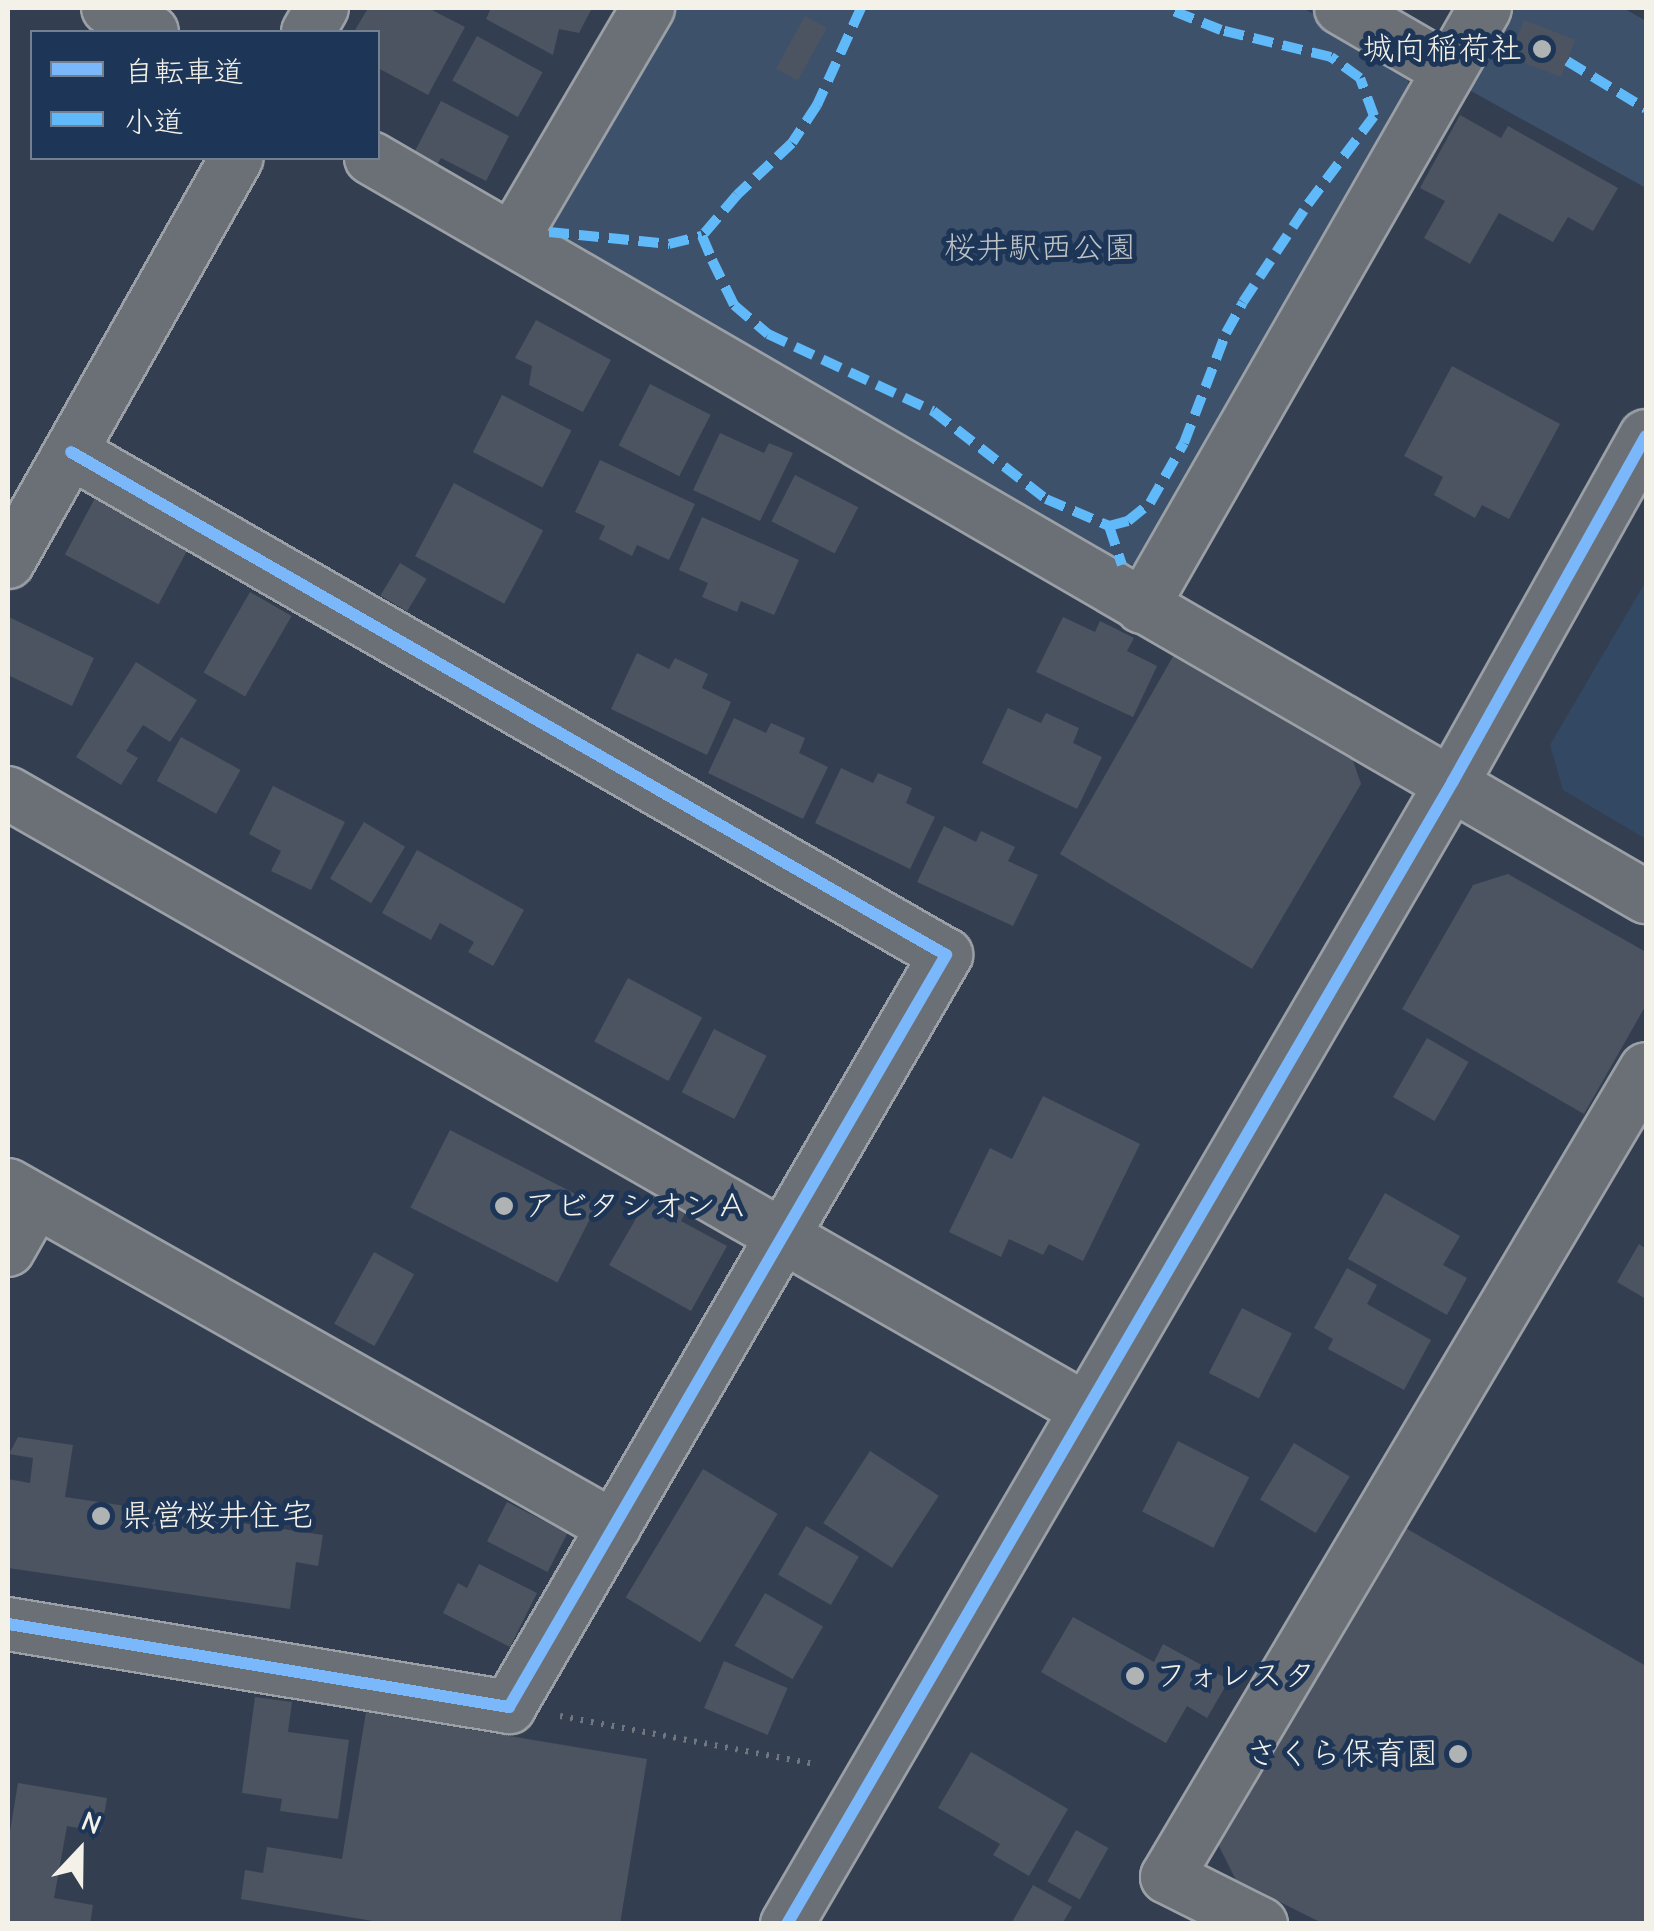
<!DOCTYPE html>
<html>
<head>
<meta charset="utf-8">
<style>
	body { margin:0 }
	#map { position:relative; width:1654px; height:1931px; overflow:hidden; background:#333f50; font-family:"Comic Neue","Klee One",sans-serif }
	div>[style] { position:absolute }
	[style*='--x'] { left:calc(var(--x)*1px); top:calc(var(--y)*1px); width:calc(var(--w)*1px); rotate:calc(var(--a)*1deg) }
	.built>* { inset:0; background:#334863 }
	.green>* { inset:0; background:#3e516b }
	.building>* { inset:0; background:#4b5460; transform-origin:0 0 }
	.path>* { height:6px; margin-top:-3px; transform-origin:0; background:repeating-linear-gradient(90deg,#72777f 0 2.5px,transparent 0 10.5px) }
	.roads { filter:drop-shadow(2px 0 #9ba0a6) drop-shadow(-2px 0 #9ba0a6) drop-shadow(0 2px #9ba0a6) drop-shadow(0 -2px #9ba0a6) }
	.minor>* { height:52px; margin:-26px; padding:0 26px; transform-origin:26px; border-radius:26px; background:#6b7077 }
	.quiet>* { height:10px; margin-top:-5px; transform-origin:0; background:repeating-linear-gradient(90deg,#60bafa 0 20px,transparent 0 30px) }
	.cycleway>* { height:12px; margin:-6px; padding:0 6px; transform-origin:6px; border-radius:6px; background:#7ab7fb }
	.dots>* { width:28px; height:28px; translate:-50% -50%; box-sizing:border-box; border:5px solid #1d3557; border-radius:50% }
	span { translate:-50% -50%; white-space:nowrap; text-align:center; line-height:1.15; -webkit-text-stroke:10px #1d3557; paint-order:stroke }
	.poi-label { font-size:32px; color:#f4f1e8 }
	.right { translate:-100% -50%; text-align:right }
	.left { translate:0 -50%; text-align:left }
	.park-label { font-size:32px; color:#bec2c4 }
	.frame { position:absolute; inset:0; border:10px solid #f4f1e8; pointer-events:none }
	.legend { position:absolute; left:30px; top:30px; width:350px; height:130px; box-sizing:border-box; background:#1d3557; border:2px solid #738091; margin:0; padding:12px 18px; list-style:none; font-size:30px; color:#f4f1e8 }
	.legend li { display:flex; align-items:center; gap:20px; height:50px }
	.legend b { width:50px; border:2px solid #738091 }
	.north { position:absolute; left:30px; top:1801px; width:100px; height:100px; -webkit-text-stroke:8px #1d3557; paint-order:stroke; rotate:22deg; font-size:28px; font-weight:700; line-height:40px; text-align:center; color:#f4f1e8 }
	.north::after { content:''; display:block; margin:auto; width:35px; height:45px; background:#f4f1e8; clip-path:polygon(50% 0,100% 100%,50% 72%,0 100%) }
</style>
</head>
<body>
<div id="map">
	<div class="built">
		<div style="clip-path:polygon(1646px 581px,1646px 839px,1563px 790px,1550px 745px)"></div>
	</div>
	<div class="green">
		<div style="clip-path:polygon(665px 8px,1303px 8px,1405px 67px,1410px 92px,1138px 564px,1111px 565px,553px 243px,545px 217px)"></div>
		<div style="clip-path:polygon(1509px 8px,1623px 8px,1646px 21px,1646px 188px,1462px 86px)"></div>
	</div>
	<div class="building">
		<div style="clip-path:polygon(368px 8px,428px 8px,465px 27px,428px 95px,378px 68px,378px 32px,354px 32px)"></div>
		<div style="clip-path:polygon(491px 8px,592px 8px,579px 33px,559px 29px,553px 55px,486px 19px)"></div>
		<div style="left:805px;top:16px;width:25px;height:60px;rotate:29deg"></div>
		<div style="left:1524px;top:20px;width:55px;height:40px;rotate:21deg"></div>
		<div style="left:477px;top:36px;width:75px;height:51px;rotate:29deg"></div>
		<div style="clip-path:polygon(441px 101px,509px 136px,486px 181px,441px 158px,437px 165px,414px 153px)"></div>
		<div style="clip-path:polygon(1460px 115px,1501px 138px,1508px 126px,1618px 188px,1593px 231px,1568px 217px,1553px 242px,1499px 213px,1470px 264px,1424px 238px,1445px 201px,1420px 188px)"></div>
		<div style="clip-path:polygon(536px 320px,611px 360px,583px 412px,529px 385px,532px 366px,515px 358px)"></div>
		<div style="clip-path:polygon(1452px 366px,1560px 424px,1509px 519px,1482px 505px,1475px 518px,1434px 495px,1443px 477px,1404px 456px)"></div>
		<div style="left:650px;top:384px;width:68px;height:69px;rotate:27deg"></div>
		<div style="left:502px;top:395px;width:78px;height:64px;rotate:27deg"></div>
		<div style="clip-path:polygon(720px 433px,764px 453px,769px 443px,793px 453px,760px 521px,693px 490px)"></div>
		<div style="clip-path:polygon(600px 460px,695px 504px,669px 560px,637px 545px,632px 556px,599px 539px,605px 526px,575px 512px)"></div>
		<div style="left:795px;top:475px;width:71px;height:52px;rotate:27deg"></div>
		<div style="left:454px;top:483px;width:101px;height:83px;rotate:28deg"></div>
		<div style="left:95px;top:498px;width:106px;height:64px;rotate:28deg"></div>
		<div style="clip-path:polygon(702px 517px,799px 560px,774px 615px,741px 601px,737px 612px,702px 597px,708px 583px,679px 570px)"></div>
		<div style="left:400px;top:563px;width:31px;height:38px;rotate:31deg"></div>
		<div style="left:250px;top:592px;width:48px;height:93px;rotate:30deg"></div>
		<div style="clip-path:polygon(9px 617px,94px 658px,72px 706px,8px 675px)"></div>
		<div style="clip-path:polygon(1063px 617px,1095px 632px,1100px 621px,1134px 638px,1127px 651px,1157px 666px,1133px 717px,1036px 672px)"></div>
		<div style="clip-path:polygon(637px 653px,669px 669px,675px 658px,708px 674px,702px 688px,731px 702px,707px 755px,611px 709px)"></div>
		<div style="clip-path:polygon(1175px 653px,1350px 752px,1361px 784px,1252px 969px,1060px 854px)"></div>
		<div style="clip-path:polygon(136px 662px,197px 700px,170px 742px,143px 725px,126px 751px,138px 758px,121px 785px,76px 757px)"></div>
		<div style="clip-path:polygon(1008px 708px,1041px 723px,1046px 713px,1079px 728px,1073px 743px,1102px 757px,1077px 809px,982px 763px)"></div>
		<div style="clip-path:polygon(734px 718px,766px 733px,771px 723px,805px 738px,799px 753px,828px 767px,803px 819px,708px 773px)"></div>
		<div style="left:181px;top:737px;width:68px;height:50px;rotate:29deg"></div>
		<div style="clip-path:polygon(841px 768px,873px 783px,878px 773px,912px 788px,906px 803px,935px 817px,910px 869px,815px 823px)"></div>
		<div style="clip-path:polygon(273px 786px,345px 822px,311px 890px,271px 871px,281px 851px,249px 834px)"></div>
		<div style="left:364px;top:822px;width:48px;height:66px;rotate:31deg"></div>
		<div style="clip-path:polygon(944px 826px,976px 842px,981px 831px,1015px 847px,1008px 861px,1038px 875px,1013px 926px,917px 882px)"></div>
		<div style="clip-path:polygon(417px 850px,524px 910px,493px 966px,468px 952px,474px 942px,440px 923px,431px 940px,382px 913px)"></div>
		<div style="clip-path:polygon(1508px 874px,1646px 952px,1646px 1005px,1584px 1114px,1402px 1009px,1473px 885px)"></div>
		<div style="left:628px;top:978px;width:84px;height:72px;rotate:28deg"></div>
		<div style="left:714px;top:1029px;width:59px;height:71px;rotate:27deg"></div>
		<div style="left:1427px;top:1038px;width:48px;height:68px;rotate:30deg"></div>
		<div style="clip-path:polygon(1043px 1096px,1140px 1144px,1083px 1261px,1049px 1244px,1043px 1255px,1009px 1239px,1001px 1257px,949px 1232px,990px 1148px,1012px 1159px)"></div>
		<div style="left:450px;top:1130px;width:165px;height:87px;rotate:27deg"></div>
		<div style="clip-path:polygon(652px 1191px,687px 1210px,681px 1221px,727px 1246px,691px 1311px,609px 1265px)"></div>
		<div style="clip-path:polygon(1385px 1193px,1460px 1236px,1443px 1265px,1467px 1278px,1447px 1315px,1348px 1259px)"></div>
		<div style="clip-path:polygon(1639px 1244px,1646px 1249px,1646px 1299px,1617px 1282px)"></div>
		<div style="left:374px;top:1252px;width:46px;height:82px;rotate:29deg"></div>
		<div style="clip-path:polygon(1347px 1268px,1377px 1285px,1367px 1304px,1431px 1340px,1404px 1390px,1328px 1349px,1333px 1339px,1314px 1328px)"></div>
		<div style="left:1242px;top:1308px;width:56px;height:73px;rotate:27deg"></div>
		<div style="clip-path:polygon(18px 1437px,73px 1445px,65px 1497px,323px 1535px,318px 1566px,296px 1562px,290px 1609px,8px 1568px,8px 1479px,30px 1483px,33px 1458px,9px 1454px)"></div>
		<div style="left:1178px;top:1441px;width:80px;height:79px;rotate:27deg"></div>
		<div style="left:1294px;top:1443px;width:65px;height:66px;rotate:31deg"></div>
		<div style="left:870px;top:1451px;width:82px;height:86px;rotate:33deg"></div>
		<div style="left:703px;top:1469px;width:87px;height:150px;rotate:31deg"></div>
		<div style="left:507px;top:1502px;width:68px;height:44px;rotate:27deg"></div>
		<div style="left:806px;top:1526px;width:61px;height:56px;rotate:30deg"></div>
		<div style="clip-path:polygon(1402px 1526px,1646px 1666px,1646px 1924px,1324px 1924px,1236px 1880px,1217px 1842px)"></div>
		<div style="clip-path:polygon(479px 1564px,537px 1593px,510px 1647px,443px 1613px,458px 1583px,467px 1588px)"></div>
		<div style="left:765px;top:1593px;width:67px;height:61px;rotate:30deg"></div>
		<div style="clip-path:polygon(1073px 1617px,1154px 1662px,1163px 1644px,1229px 1680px,1207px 1718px,1187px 1706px,1166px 1743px,1041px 1672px)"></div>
		<div style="left:724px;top:1661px;width:69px;height:51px;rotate:23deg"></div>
		<div style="clip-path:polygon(255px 1697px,292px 1702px,288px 1732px,349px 1740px,338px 1819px,280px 1811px,282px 1799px,242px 1793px)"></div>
		<div style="clip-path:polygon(366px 1712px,647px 1759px,620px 1924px,391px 1924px,241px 1899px,245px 1870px,263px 1873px,267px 1847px,342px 1859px)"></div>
		<div style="clip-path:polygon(971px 1752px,1068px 1809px,1029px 1876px,993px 1855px,1000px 1844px,938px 1808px)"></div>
		<div style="clip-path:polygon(18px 1783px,107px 1798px,101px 1832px,67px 1826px,54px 1898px,93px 1905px,90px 1924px,8px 1924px,8px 1843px)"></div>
		<div style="left:1076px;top:1830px;width:37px;height:59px;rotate:29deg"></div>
		<div style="clip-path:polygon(1033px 1885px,1072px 1907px,1062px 1924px,1011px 1924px)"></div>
	</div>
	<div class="path">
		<div style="--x:560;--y:1716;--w:258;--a:10.7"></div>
	</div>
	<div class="roads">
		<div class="minor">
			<div style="--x:108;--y:8;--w:50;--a:28.6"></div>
			<div style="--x:1341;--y:8;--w:124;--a:30.1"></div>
			<div style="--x:308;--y:32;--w:28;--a:-60"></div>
			<div style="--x:371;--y:158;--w:1474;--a:30.1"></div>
			<div style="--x:513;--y:238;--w:267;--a:-59.6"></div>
			<div style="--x:8;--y:562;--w:464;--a:-60.5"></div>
			<div style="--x:1142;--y:607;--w:690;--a:-60.2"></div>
			<div style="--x:8;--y:793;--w:1241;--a:29.77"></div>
			<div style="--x:8;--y:1185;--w:696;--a:29.44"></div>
			<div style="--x:8;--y:1250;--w:56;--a:-60.3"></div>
			<div style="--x:8;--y:1624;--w:508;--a:9.41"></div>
			<div style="--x:509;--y:1707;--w:870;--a:-59.84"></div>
			<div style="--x:946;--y:955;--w:1009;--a:-150.11"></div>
			<div style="--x:787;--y:1924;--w:1323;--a:-59.77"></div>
			<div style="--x:1453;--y:781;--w:395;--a:-60.8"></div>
			<div style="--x:1261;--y:1924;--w:105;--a:-153.4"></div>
			<div style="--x:1167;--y:1877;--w:939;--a:-59.34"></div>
		</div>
	</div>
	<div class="quiet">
		<div style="--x:861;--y:8;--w:107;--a:114.4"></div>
		<div style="--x:817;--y:105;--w:45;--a:123.3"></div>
		<div style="--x:792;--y:143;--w:76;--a:136.6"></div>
		<div style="--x:737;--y:195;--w:54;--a:130.5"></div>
		<div style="--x:702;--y:236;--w:26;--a:67"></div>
		<div style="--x:712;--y:260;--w:50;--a:63.9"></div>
		<div style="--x:734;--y:305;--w:45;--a:40.5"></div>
		<div style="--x:768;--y:334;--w:182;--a:25"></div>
		<div style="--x:933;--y:411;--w:143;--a:37.9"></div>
		<div style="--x:1046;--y:499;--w:69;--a:23.2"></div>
		<div style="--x:1109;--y:526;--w:20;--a:-15"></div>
		<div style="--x:1128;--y:521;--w:28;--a:-39"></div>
		<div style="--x:1150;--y:503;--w:69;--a:-60.5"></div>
		<div style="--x:1184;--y:443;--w:118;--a:-69.1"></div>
		<div style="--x:1226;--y:333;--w:35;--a:-61"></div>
		<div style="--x:1243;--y:302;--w:118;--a:-56.4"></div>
		<div style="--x:1308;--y:204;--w:110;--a:-53.1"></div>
		<div style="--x:1374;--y:116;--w:40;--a:-110.2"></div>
		<div style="--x:1360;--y:78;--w:36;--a:-144"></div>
		<div style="--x:1331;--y:57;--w:113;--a:-166.2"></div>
		<div style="--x:1221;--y:30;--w:59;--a:-158.2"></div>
		<div style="--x:1567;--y:61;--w:92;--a:31.3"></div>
		<div style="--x:549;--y:232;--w:121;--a:5.7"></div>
		<div style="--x:669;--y:244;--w:34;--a:-14"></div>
		<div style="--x:1109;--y:526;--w:41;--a:71.6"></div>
	</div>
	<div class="cycleway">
		<div style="--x:8;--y:1624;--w:508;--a:9.41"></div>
		<div style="--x:509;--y:1707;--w:870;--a:-59.84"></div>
		<div style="--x:946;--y:955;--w:1009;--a:-150.11"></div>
		<div style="--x:787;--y:1924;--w:1323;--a:-59.77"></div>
		<div style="--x:1453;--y:781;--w:395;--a:-60.8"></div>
	</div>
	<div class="dots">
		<div style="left:1542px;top:49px;background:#b0b3b3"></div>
		<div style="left:504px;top:1206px;background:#b0b3b3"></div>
		<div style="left:101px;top:1516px;background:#b0b3b3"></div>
		<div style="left:1135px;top:1676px;background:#b0b3b3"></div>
		<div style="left:1458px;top:1754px;background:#b0b3b3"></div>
	</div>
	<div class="poi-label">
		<span class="right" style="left:1522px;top:49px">城向稲荷社</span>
		<span class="left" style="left:524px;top:1206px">アビタシオンＡ</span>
		<span class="left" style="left:121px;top:1516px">県営桜井住宅</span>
		<span class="left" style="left:1155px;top:1676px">フォレスタ</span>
		<span class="right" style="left:1438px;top:1754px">さくら保育園</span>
	</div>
	<div class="park-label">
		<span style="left:1040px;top:248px">桜井駅西公園</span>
	</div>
	<div class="frame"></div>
	<ul class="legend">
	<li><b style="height:12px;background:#7ab7fb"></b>自転車道</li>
	<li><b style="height:12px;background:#60bafa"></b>小道</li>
	</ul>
	<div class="north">N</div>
</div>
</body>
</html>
